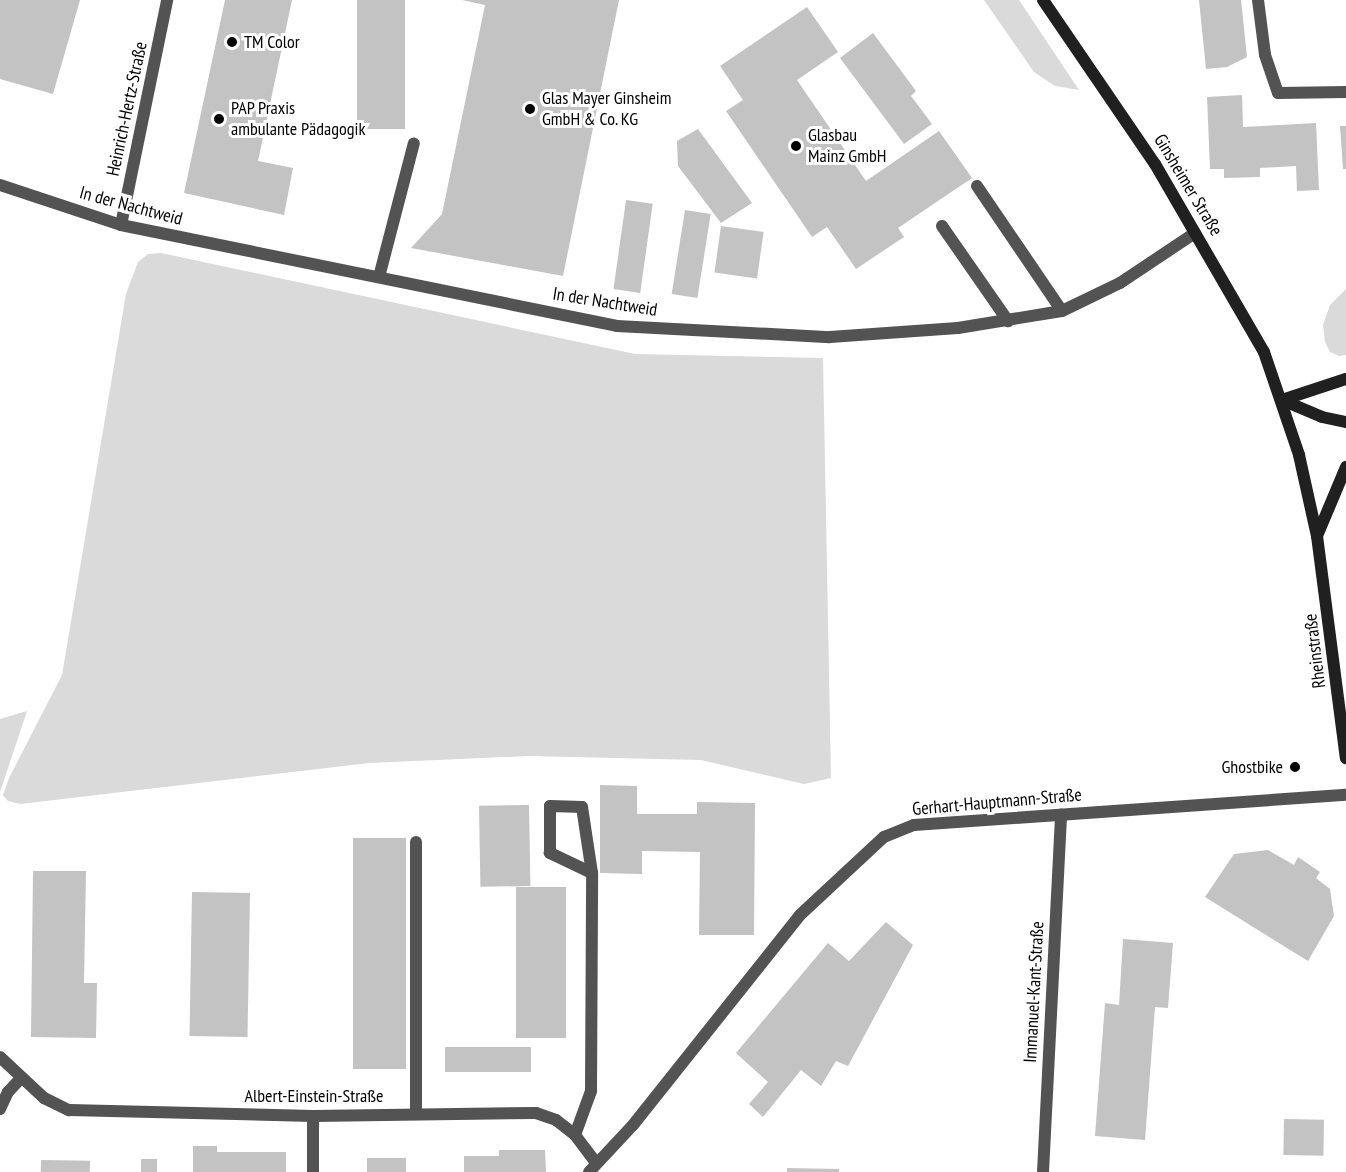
<!DOCTYPE html>
<html>
<head>
<meta charset="utf-8">
<style>
	body { margin:0 }
	#map { position:relative; width:1346px; height:1172px; overflow:hidden; background:#fff; font-family:"PT Sans Narrow",sans-serif }
	div>[style] { position:absolute }
	[style*='--x'] { left:calc(var(--x)*1px); top:calc(var(--y)*1px); width:calc(var(--w)*1px); rotate:calc(var(--a)*1deg) }
	.green>* { inset:0; background:#dadada }
	.building>* { inset:0; background:#c3c3c3; transform-origin:0 0 }
	.lane>* { height:12px; margin:-6px; padding:0 6px; transform-origin:6px; border-radius:6px; background:#535353 }
	.street>* { height:12px; margin:-6px; padding:0 6px; transform-origin:6px; border-radius:6px; background:#535353 }
	.secondary>* { height:12px; margin:-6px; padding:0 6px; transform-origin:6px; border-radius:6px; background:#202020 }
	.dots>* { width:16px; height:16px; translate:-50% -50%; box-sizing:border-box; border:3px solid #fff; border-radius:50% }
	span { translate:-50% -50%; white-space:nowrap; text-align:center; line-height:1.15; -webkit-text-stroke:6px #fff; paint-order:stroke }
	.poi-label { font-size:18px; color:#000 }
	.left { translate:0 -50%; text-align:left }
	.right { translate:-100% -50%; text-align:right }
	.street-label { font-size:18px; color:#000 }
</style>
</head>
<body>
<div id="map">
	<div class="green">
		<div style="clip-path:polygon(984px 0,1019px 0,1079px 90px,1055px 86px,1034px 72px)"></div>
		<div style="clip-path:polygon(161px 253px,635px 354px,823px 358px,831px 778px,804px 784px,701px 760px,529px 756px,369px 763px,20px 804px,8px 801px,3px 795px,9px 778px,62px 675px,126px 294px,138px 262px,148px 254px)"></div>
		<div style="clip-path:polygon(1346px 289px,1346px 355px,1339px 356px,1330px 352px,1325px 342px,1323px 325px,1330px 305px)"></div>
		<div style="clip-path:polygon(27px 711px,0 792px,0 719px)"></div>
	</div>
	<div class="building">
		<div style="clip-path:polygon(0 0,80px 0,53px 94px,0 79px)"></div>
		<div style="clip-path:polygon(225px 0,292px 0,258px 161px,293px 168px,284px 215px,184px 193px)"></div>
		<div style="left:357px;top:0;width:48px;height:129px"></div>
		<div style="clip-path:polygon(462px 0,619px 0,563px 276px,411px 248px,442px 214px,485px 5px)"></div>
		<div style="clip-path:polygon(1199px 0,1241px 0,1247px 57px,1227px 67px,1206px 69px)"></div>
		<div style="clip-path:polygon(807px 7px,838px 52px,797px 80px,866px 181px,939px 131px,972px 178px,898px 228px,904px 237px,856px 269px,827px 227px,812px 237px,726px 111px,743px 100px,720px 66px)"></div>
		<div style="clip-path:polygon(873px 33px,916px 91px,911px 96px,932px 124px,904px 144px,840px 58px)"></div>
		<div style="clip-path:polygon(1242px 95px,1243px 127px,1316px 123px,1319px 190px,1297px 191px,1296px 166px,1260px 168px,1260px 177px,1224px 178px,1224px 169px,1210px 169px,1207px 97px)"></div>
		<div style="clip-path:polygon(1340px 126px,1346px 126px,1346px 169px,1343px 169px)"></div>
		<div style="clip-path:polygon(698px 129px,752px 203px,721px 223px,678px 166px,677px 141px)"></div>
		<div style="left:626px;top:200px;width:27px;height:90px;rotate:8deg"></div>
		<div style="left:685px;top:210px;width:26px;height:85px;rotate:9deg"></div>
		<div style="left:721px;top:226px;width:43px;height:47px;rotate:8deg"></div>
		<div style="clip-path:polygon(600px 785px,637px 786px,637px 814px,697px 814px,697px 802px,755px 803px,754px 935px,699px 935px,700px 852px,642px 851px,642px 874px,600px 873px)"></div>
		<div style="left:529px;top:805px;width:81px;height:50px;rotate:89deg"></div>
		<div style="left:353px;top:838px;width:53px;height:231px"></div>
		<div style="clip-path:polygon(1268px 850px,1294px 865px,1298px 857px,1320px 872px,1316px 878px,1330px 889px,1334px 916px,1308px 961px,1205px 897px,1234px 854px)"></div>
		<div style="clip-path:polygon(33px 871px,86px 871px,84px 983px,97px 983px,96px 1038px,31px 1037px)"></div>
		<div style="left:516px;top:887px;width:50px;height:151px"></div>
		<div style="left:192px;top:892px;width:58px;height:144px;rotate:1deg"></div>
		<div style="clip-path:polygon(886px 922px,913px 945px,848px 1066px,836px 1061px,821px 1086px,801px 1070px,763px 1117px,749px 1104px,768px 1082px,736px 1053px,828px 943px,849px 961px)"></div>
		<div style="clip-path:polygon(1123px 939px,1173px 943px,1168px 1008px,1155px 1007px,1145px 1140px,1095px 1136px,1105px 1003px,1119px 1005px)"></div>
		<div style="left:445px;top:1047px;width:86px;height:25px"></div>
		<div style="left:1284px;top:1119px;width:40px;height:36px;rotate:1deg"></div>
		<div style="clip-path:polygon(193px 1146px,217px 1146px,217px 1152px,286px 1152px,286px 1172px,193px 1172px)"></div>
		<div style="clip-path:polygon(499px 1150px,545px 1150px,546px 1172px,464px 1172px,464px 1156px,499px 1156px)"></div>
		<div style="left:367px;top:1158px;width:39px;height:14px"></div>
		<div style="left:157px;top:1159px;width:13px;height:16px;rotate:90deg"></div>
		<div style="left:41px;top:1160px;width:49px;height:12px;rotate:1deg"></div>
		<div style="clip-path:polygon(787px 1168px,839px 1169px,839px 1172px,787px 1172px)"></div>
	</div>
	<div class="lane">
		<div style="--x:977;--y:186;--w:151;--a:55.8"></div>
		<div style="--x:942;--y:226;--w:116;--a:55.2"></div>
		<div style="--x:379;--y:277;--w:138;--a:-75.4"></div>
		<div style="--x:416;--y:842;--w:271;--a:90"></div>
		<div style="--x:575;--y:1135;--w:47;--a:-70"></div>
		<div style="--x:591;--y:1091;--w:218;--a:-89.7"></div>
		<div style="--x:592;--y:873;--w:47;--a:-154.5"></div>
		<div style="--x:550;--y:853;--w:47;--a:-90"></div>
		<div style="--x:550;--y:806;--w:32;--a:2"></div>
		<div style="--x:582;--y:807;--w:67;--a:81.4"></div>
	</div>
	<div class="street">
		<div style="--x:1258;--y:0;--w:55;--a:82.7"></div>
		<div style="--x:1265;--y:55;--w:40;--a:71.1"></div>
		<div style="--x:1278;--y:93;--w:68;--a:-0.8"></div>
		<div style="--x:0;--y:185;--w:127;--a:18.3"></div>
		<div style="--x:121;--y:225;--w:506;--a:11.51"></div>
		<div style="--x:617;--y:326;--w:213;--a:3"></div>
		<div style="--x:830;--y:337;--w:128;--a:-4"></div>
		<div style="--x:958;--y:328;--w:105;--a:-9.3"></div>
		<div style="--x:1062;--y:311;--w:64;--a:-25.8"></div>
		<div style="--x:1120;--y:283;--w:90;--a:-33.7"></div>
		<div style="--x:121;--y:225;--w:230;--a:-78.4"></div>
		<div style="--x:0;--y:1057;--w:60;--a:43"></div>
		<div style="--x:44;--y:1098;--w:28;--a:26"></div>
		<div style="--x:69;--y:1110;--w:244;--a:1.4"></div>
		<div style="--x:313;--y:1116;--w:223;--a:-0.8"></div>
		<div style="--x:536;--y:1113;--w:21;--a:19"></div>
		<div style="--x:556;--y:1120;--w:24;--a:38"></div>
		<div style="--x:575;--y:1135;--w:35;--a:53"></div>
		<div style="--x:0;--y:1109;--w:19;--a:-65"></div>
		<div style="--x:8;--y:1092;--w:19;--a:-47"></div>
		<div style="--x:313;--y:1172;--w:56;--a:-90"></div>
		<div style="--x:589;--y:1172;--w:64;--a:-46.9"></div>
		<div style="--x:633;--y:1125;--w:268;--a:-51.5"></div>
		<div style="--x:800;--y:915;--w:115;--a:-42.9"></div>
		<div style="--x:884;--y:837;--w:32;--a:-22"></div>
		<div style="--x:914;--y:825;--w:433;--a:-4"></div>
		<div style="--x:1043;--y:1172;--w:358;--a:-87.1"></div>
	</div>
	<div class="secondary">
		<div style="--x:1043;--y:0;--w:199;--a:55.7"></div>
		<div style="--x:1155;--y:164;--w:217;--a:59.9"></div>
		<div style="--x:1264;--y:352;--w:109;--a:71.2"></div>
		<div style="--x:1299;--y:455;--w:83;--a:77.5"></div>
		<div style="--x:1317;--y:536;--w:224;--a:82.6"></div>
		<div style="--x:1282;--y:400;--w:43;--a:23"></div>
		<div style="--x:1322;--y:417;--w:25;--a:12"></div>
		<div style="--x:1282;--y:400;--w:67;--a:-18.2"></div>
		<div style="--x:1317;--y:536;--w:75;--a:-67.2"></div>
	</div>
	<div class="dots">
		<div style="left:232px;top:42px;background:#000"></div>
		<div style="left:530px;top:109px;background:#000"></div>
		<div style="left:219px;top:119px;background:#000"></div>
		<div style="left:796px;top:146px;background:#000"></div>
		<div style="left:1295px;top:767px;background:#000"></div>
	</div>
	<div class="poi-label">
		<span class="left" style="left:244px;top:42px">TM Color</span>
		<span class="left" style="left:542px;top:109px">Glas Mayer Ginsheim<br>GmbH &amp; Co. KG</span>
		<span class="left" style="left:231px;top:119px">PAP Praxis<br>ambulante Pädagogik</span>
		<span class="left" style="left:808px;top:146px">Glasbau<br>Mainz GmbH</span>
		<span class="right" style="left:1283px;top:767px">Ghostbike</span>
	</div>
	<div class="street-label">
		<span style="left:127px;top:109px;rotate:-78deg">Heinrich-Hertz-Straße</span>
		<span style="left:1188px;top:185px;rotate:59deg">Ginsheimer Straße</span>
		<span style="left:131px;top:206px;rotate:15deg">In der Nachtweid</span>
		<span style="left:605px;top:302px;rotate:9deg">In der Nachtweid</span>
		<span style="left:1315px;top:651px;rotate:-97deg">Rheinstraße</span>
		<span style="left:997px;top:802px;rotate:-5deg">Gerhart-Hauptmann-Straße</span>
		<span style="left:1034px;top:992px;rotate:-87deg">Immanuel-Kant-Straße</span>
		<span style="left:314px;top:1096px">Albert-Einstein-Straße</span>
	</div>
</div>
</body>
</html>
